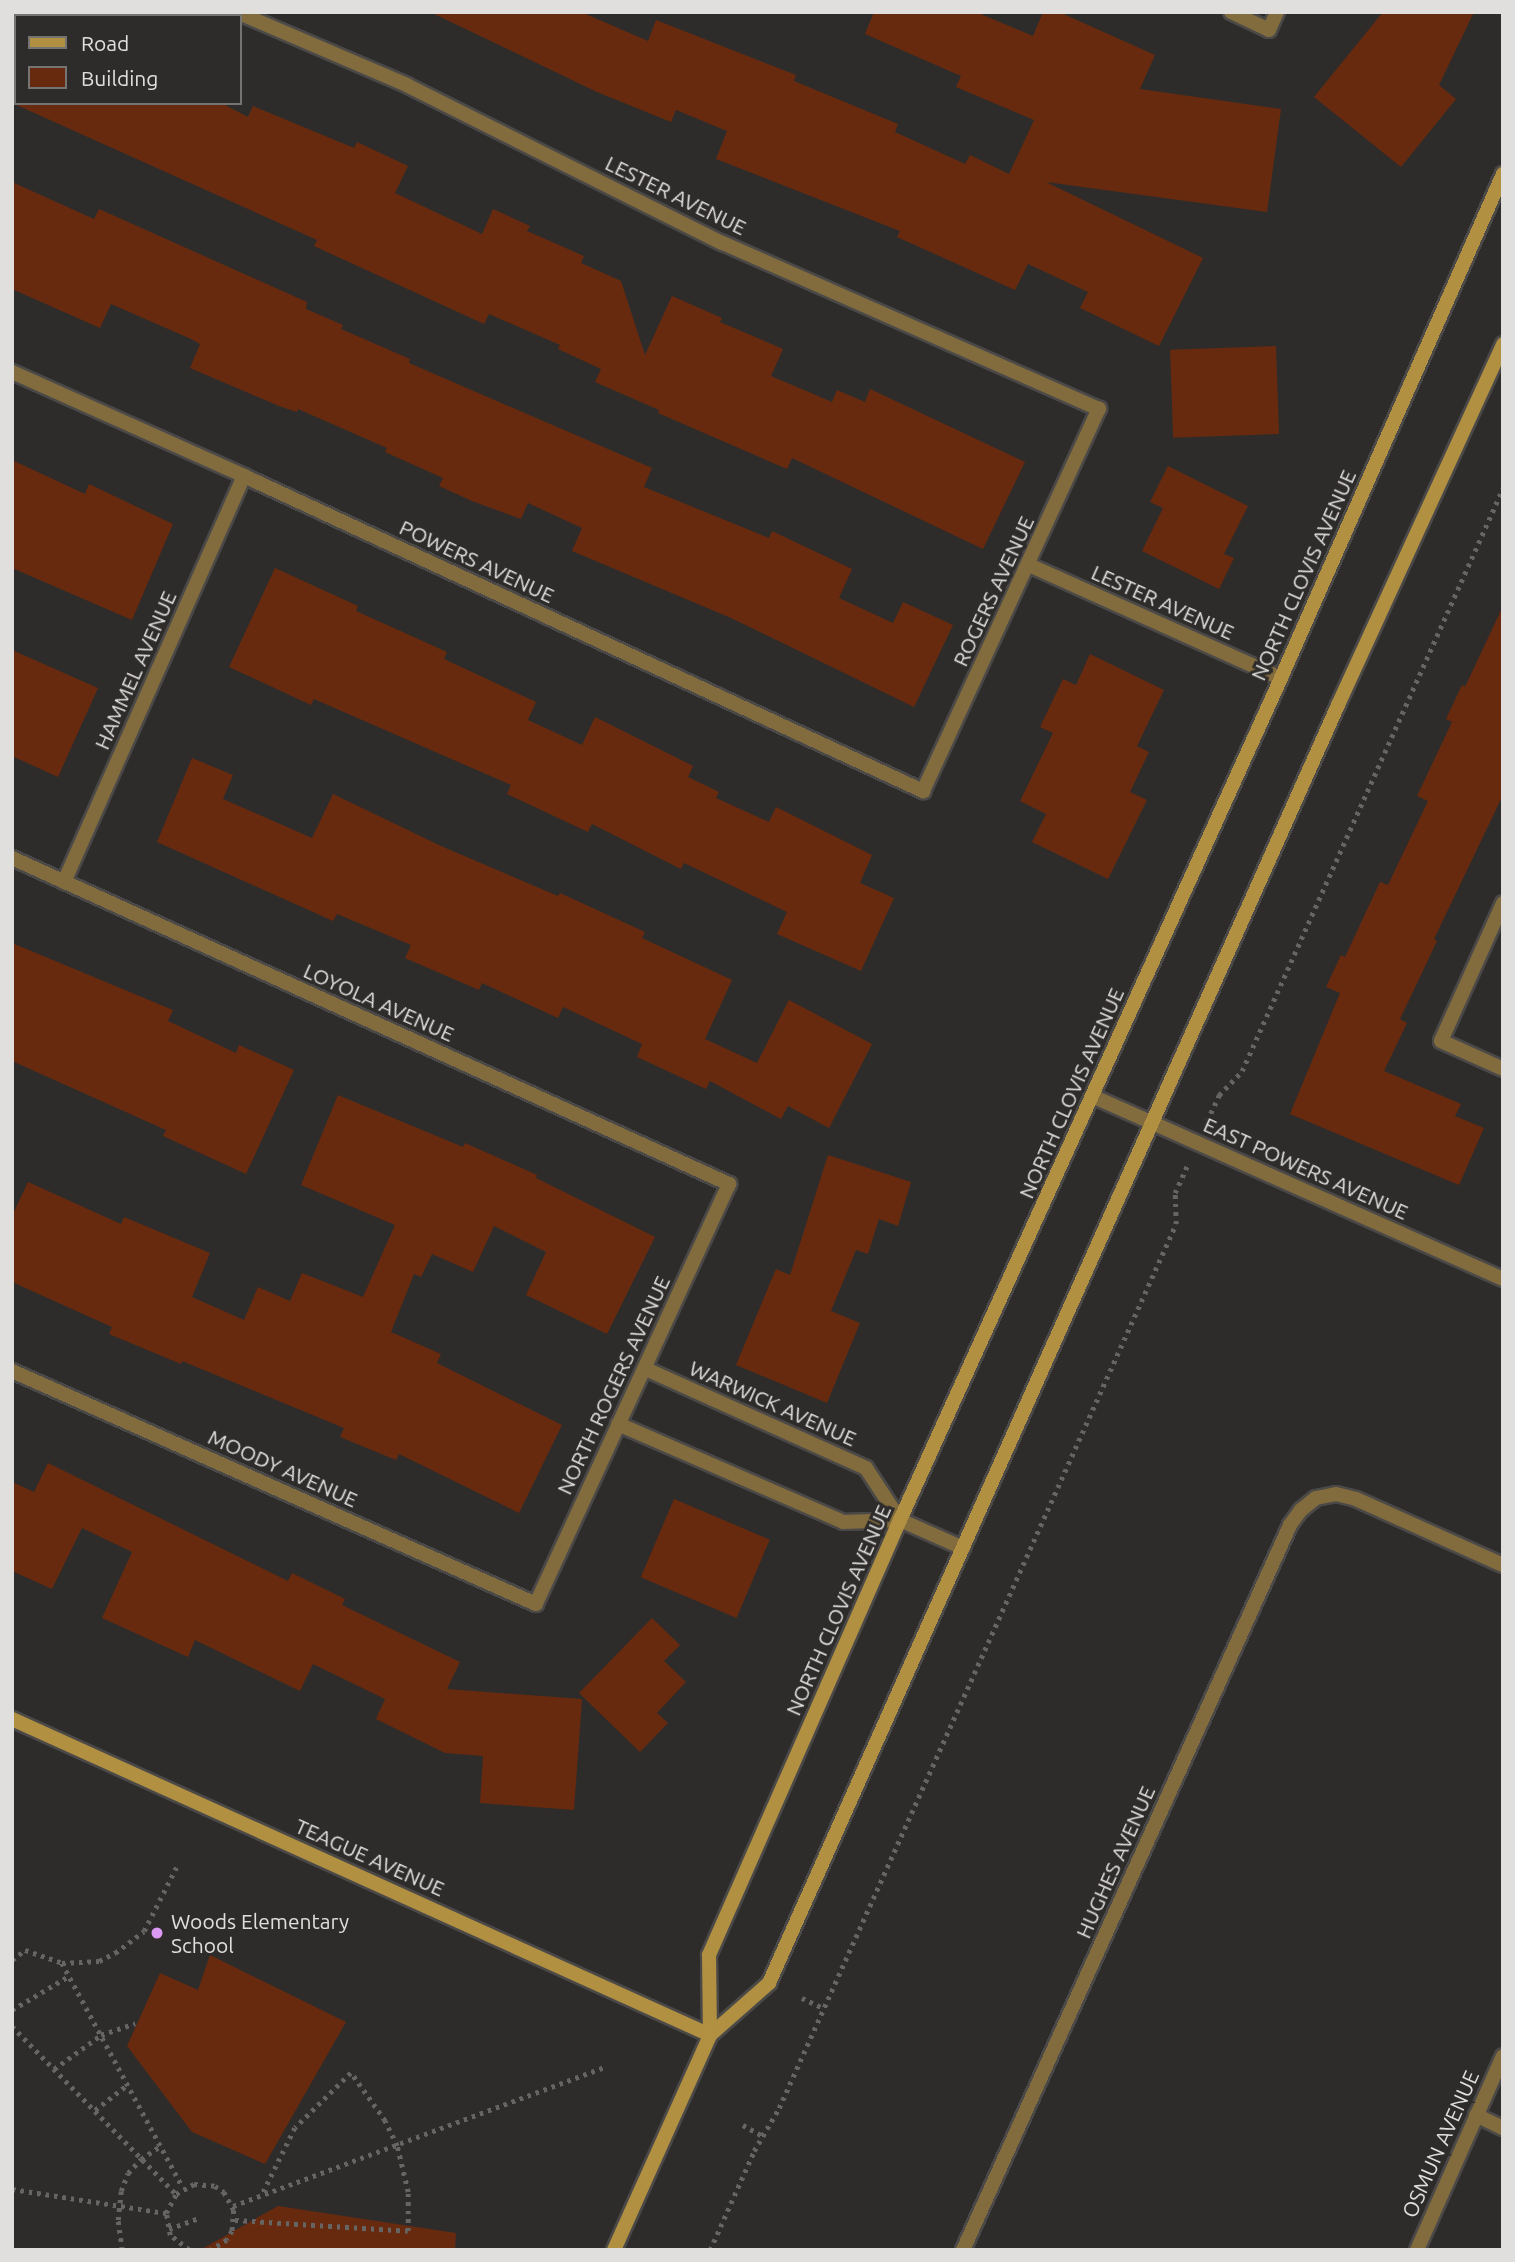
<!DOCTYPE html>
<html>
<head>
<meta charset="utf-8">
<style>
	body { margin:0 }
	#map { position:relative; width:1515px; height:2262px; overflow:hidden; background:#2e2c2a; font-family:Ubuntu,sans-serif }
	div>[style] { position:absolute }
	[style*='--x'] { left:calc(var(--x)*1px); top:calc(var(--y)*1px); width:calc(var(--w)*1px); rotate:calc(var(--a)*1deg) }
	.building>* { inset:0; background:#672a0f; transform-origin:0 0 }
	.path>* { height:4.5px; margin-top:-2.25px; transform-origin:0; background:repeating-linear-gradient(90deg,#676563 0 3.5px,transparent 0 8.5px) }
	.roads { filter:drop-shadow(2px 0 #4b4947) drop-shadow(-2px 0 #4b4947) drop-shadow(0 2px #4b4947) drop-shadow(0 -2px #4b4947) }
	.street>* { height:14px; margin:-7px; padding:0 7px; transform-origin:7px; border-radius:7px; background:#826c3e }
	.secondary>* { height:14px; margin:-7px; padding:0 7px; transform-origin:7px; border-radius:7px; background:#b29041 }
	.dots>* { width:19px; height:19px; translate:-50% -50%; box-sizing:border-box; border:4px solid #2e2c2a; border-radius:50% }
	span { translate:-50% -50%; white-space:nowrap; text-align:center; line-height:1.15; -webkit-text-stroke:6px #2e2c2a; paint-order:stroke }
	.street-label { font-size:21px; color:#e1dfde }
	.poi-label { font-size:21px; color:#e1dfde }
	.left { translate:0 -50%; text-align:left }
	.frame { position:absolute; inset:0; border:14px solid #e1dfde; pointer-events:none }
	.legend { position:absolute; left:14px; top:14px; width:228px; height:91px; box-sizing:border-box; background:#2e2c2a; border:2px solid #767472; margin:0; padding:9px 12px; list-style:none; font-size:21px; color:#e1dfde }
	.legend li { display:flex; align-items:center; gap:14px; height:35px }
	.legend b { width:35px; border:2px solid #767472 }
</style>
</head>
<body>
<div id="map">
	<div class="building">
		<div style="clip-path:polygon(430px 12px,581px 12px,648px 41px,656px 20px,796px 75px,794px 81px,898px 124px,895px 132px,965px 164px,970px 155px,1009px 174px,1034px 120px,956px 87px,961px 76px,865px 34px,874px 12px,976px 12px,1033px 36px,1043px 12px,1059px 12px,1155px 55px,1140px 89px,1281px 109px,1267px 212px,1046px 182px,1203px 258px,1159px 346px,1080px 308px,1088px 292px,1028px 264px,1015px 290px,897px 237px,900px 231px,716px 159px,727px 131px,676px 110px,671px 122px,597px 92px)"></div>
		<div style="clip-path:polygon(1383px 12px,1474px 12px,1439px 85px,1456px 99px,1401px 167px,1314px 97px)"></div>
		<div style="clip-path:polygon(12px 103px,221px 103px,248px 117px,253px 106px,354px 148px,357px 142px,408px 166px,395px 193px,482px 234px,493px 209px,530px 226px,527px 231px,584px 256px,581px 263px,621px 281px,645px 355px,672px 296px,722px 318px,720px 322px,783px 349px,771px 376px,832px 402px,837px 390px,865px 402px,870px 389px,1025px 462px,983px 549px,792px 458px,787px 469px,658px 413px,659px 410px,595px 382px,601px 369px,558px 349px,560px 345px,489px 314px,484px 324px,314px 246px,317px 240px)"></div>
		<div style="clip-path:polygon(12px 182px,94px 219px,99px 209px,307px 302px,306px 309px,343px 325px,341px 329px,410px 359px,409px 363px,652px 468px,644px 487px,769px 538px,772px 531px,852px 569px,839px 598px,893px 623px,903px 602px,953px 625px,914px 707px,731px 618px,572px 551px,582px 528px,528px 503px,521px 519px,472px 501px,439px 486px,443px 478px,385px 452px,387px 448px,298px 409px,297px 412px,279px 406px,190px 368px,200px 344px,191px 339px,111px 304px,100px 328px,12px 289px)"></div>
		<div style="left:1276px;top:346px;width:88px;height:106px;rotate:88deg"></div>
		<div style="clip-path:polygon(12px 460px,85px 494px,89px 484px,173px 524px,132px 620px,12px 568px)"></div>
		<div style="clip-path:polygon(1168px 466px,1248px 506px,1224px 554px,1234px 558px,1219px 589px,1142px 551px,1163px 508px,1150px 502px)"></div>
		<div style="clip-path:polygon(275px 568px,358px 606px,356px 611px,447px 652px,444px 659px,536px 702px,528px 720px,582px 745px,595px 717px,693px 766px,688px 777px,719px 792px,716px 798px,769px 822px,776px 807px,872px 855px,860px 883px,894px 898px,861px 971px,777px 934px,787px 912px,684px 863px,681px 869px,592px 824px,588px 832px,507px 794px,511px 785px,314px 699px,311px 705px,229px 667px)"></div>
		<div style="clip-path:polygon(1503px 606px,1503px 795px,1434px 939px,1437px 941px,1400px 1019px,1407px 1023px,1384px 1071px,1461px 1104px,1455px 1116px,1484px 1128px,1459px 1185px,1290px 1114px,1340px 993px,1326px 987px,1341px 955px,1345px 957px,1380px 882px,1388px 885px,1428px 801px,1417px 796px,1452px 722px,1446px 719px,1462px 685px,1465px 687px)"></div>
		<div style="clip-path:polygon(12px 650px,98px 688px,58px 777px,12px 756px)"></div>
		<div style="clip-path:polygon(1090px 654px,1164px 690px,1137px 746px,1149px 752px,1130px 792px,1147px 800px,1108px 879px,1032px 842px,1046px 814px,1020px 801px,1053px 733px,1040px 727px,1063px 679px,1076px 685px)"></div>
		<div style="clip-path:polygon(192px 758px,233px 775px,223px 799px,312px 838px,333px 794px,441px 846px,558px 896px,560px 893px,645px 932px,642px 938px,732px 980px,705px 1039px,757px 1063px,789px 1000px,872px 1044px,829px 1128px,788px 1106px,781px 1119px,710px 1081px,706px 1089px,637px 1057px,642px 1044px,563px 1007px,558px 1018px,482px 983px,479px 990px,405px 958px,411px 945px,337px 914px,333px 921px,157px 842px)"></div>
		<div style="clip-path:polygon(12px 943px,173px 1010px,168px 1021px,236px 1053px,239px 1045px,294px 1070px,246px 1174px,163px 1136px,166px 1130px,12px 1061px)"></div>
		<div style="clip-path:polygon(338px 1095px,463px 1147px,465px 1143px,537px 1175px,536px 1178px,655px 1237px,607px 1334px,526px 1295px,546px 1252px,494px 1226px,473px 1272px,432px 1254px,421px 1277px,414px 1274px,391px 1332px,441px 1354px,437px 1363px,562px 1425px,519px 1513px,399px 1454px,396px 1460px,340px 1437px,344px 1428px,182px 1361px,181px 1364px,109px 1334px,112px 1327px,12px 1282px,12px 1216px,28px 1182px,121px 1224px,124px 1217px,210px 1253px,192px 1297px,244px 1320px,258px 1287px,290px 1301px,302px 1273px,363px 1297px,395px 1225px,301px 1185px)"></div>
		<div style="clip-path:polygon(828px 1155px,911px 1182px,898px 1226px,879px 1219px,868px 1254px,856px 1250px,831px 1311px,860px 1323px,827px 1403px,736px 1365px,776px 1269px,790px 1275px)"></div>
		<div style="clip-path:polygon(48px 1463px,288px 1581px,292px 1573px,345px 1599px,342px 1605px,460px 1662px,447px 1689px,582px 1699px,574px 1810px,480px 1803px,483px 1756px,445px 1753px,376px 1719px,385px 1699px,313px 1664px,300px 1691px,195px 1640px,188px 1657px,102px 1618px,132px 1552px,82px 1528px,52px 1589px,12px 1571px,12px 1482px,34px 1492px)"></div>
		<div style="left:674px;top:1499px;width:104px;height:85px;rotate:23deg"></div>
		<div style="clip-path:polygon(652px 1618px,680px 1645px,664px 1661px,686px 1682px,657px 1713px,668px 1723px,640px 1752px,579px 1693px)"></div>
		<div style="clip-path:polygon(210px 1955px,346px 2022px,265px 2164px,192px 2132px,127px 2046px,160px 1973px,198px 1990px)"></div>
		<div style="clip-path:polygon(278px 2206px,456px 2233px,455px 2250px,200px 2250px)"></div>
	</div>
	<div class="path">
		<div style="--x:1207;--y:1121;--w:29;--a:-65"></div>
		<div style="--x:1219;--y:1095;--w:33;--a:-46"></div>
		<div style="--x:1242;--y:1071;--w:639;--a:-65.88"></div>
		<div style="--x:12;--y:1960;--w:16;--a:-38"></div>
		<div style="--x:25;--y:1950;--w:39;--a:19"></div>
		<div style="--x:62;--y:1963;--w:37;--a:-3"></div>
		<div style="--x:99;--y:1961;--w:18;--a:-27"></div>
		<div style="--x:115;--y:1953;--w:36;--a:-37"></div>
		<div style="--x:144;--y:1931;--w:75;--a:-63.1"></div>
		<div style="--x:62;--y:1963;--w:255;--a:61.7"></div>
		<div style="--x:802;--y:1998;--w:23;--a:25"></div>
		<div style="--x:12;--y:2010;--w:66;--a:-30.8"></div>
		<div style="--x:12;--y:2026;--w:235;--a:45.7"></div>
		<div style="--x:54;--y:2069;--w:58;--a:-35.9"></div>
		<div style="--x:101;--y:2035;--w:36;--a:-19"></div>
		<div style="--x:95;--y:2110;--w:41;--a:-38"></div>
		<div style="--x:743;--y:2125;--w:23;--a:29"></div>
		<div style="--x:12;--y:2189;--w:156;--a:8.9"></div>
		<div style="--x:233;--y:2206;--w:397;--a:-20.5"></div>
		<div style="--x:235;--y:2220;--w:173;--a:3.6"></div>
		<div style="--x:408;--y:2231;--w:39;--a:-90"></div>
		<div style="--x:408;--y:2192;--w:47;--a:-103.4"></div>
		<div style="--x:397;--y:2146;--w:28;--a:-116"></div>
		<div style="--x:385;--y:2121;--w:59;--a:-125.3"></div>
		<div style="--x:351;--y:2073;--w:78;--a:135.5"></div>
		<div style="--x:295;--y:2128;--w:75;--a:116.2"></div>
		<div style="--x:169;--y:2229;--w:33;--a:-20"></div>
		<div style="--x:122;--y:2250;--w:30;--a:-98"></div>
		<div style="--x:118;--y:2220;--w:29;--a:-84"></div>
		<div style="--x:121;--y:2191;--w:19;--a:-69"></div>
		<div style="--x:128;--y:2173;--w:19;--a:-47"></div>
		<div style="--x:141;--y:2159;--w:23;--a:-34"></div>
		<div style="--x:189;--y:2250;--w:24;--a:-142"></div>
		<div style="--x:170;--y:2235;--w:22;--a:-100"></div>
		<div style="--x:166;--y:2213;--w:21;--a:-62"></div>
		<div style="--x:176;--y:2194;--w:21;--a:-29"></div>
		<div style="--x:194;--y:2184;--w:21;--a:5"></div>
		<div style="--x:215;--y:2186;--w:11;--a:34"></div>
		<div style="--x:224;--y:2192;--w:21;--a:61"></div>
		<div style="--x:234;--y:2210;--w:21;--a:95"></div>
		<div style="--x:232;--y:2231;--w:10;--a:119"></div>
		<div style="--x:227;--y:2240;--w:19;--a:148"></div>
		<div style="--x:710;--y:2250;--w:108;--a:-66"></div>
		<div style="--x:754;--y:2151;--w:50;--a:-59.8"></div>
		<div style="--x:779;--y:2108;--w:969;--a:-65.82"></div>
		<div style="--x:1176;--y:1224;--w:31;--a:-92"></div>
		<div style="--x:1175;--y:1193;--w:32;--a:-66"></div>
	</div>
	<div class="roads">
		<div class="street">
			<div style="--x:1231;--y:12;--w:42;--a:25.3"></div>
			<div style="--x:1269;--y:30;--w:20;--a:-66"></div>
			<div style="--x:12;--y:372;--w:254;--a:24.1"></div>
			<div style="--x:244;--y:476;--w:749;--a:24.89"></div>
			<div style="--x:923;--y:791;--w:421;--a:-65.3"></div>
			<div style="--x:1099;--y:409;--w:412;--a:-156.2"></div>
			<div style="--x:722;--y:243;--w:352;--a:-153.4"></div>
			<div style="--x:407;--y:85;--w:185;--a:-156.8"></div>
			<div style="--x:1029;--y:565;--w:276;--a:24.2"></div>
			<div style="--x:12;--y:858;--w:788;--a:24.45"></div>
			<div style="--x:729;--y:1184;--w:462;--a:114.7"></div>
			<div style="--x:536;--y:1604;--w:573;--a:-156.03"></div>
			<div style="--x:64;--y:882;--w:444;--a:-66.1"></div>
			<div style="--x:1503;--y:903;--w:151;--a:114.2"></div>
			<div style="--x:1441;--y:1041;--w:68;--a:24.3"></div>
			<div style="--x:1092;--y:1096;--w:450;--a:24"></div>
			<div style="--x:618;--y:1424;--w:245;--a:23.5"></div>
			<div style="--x:843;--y:1522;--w:57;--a:-2"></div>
			<div style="--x:900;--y:1520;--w:62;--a:-123.2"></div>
			<div style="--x:866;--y:1468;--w:243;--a:-155.8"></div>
			<div style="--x:900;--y:1520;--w:69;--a:24"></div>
			<div style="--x:1476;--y:2115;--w:30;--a:26"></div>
			<div style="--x:963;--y:2250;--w:795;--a:-65.72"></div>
			<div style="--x:1290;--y:1525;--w:19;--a:-54"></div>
			<div style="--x:1301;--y:1510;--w:19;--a:-39"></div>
			<div style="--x:1316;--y:1498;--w:20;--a:-11"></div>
			<div style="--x:1336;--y:1494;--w:21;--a:14"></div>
			<div style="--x:1356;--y:1499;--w:161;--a:24.2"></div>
			<div style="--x:1417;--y:2250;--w:212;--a:-66.1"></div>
		</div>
		<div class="secondary">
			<div style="--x:12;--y:1719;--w:766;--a:24.36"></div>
			<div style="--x:710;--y:2035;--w:80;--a:-90.7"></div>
			<div style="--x:709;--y:1955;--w:475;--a:-66.3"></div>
			<div style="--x:900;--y:1520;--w:924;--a:-65.65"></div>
			<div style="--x:1281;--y:678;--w:551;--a:-66.23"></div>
			<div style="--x:614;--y:2250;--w:235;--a:-65.9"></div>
			<div style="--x:710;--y:2035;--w:79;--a:-41.4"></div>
			<div style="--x:769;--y:1983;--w:1399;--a:-66"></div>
			<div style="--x:1338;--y:705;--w:397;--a:-65.4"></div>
		</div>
	</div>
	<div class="dots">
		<div style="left:157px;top:1933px;background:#dc99f4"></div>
	</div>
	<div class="street-label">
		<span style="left:676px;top:195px;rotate:26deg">LESTER AVENUE</span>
		<span style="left:477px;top:561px;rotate:25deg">POWERS AVENUE</span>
		<span style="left:1303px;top:575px;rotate:-66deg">NORTH CLOVIS AVENUE</span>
		<span style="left:993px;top:591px;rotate:-65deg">ROGERS AVENUE</span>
		<span style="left:1163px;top:602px;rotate:24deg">LESTER AVENUE</span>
		<span style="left:135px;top:670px;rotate:-66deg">HAMMEL AVENUE</span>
		<span style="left:379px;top:1002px;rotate:24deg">LOYOLA AVENUE</span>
		<span style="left:1071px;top:1093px;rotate:-66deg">NORTH CLOVIS AVENUE</span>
		<span style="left:1306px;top:1168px;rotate:24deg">EAST POWERS AVENUE</span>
		<span style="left:613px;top:1385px;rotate:-65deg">NORTH ROGERS AVENUE</span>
		<span style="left:773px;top:1403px;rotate:24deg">WARWICK AVENUE</span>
		<span style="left:283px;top:1468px;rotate:24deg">MOODY AVENUE</span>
		<span style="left:838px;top:1610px;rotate:-66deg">NORTH CLOVIS AVENUE</span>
		<span style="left:370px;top:1857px;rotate:24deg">TEAGUE AVENUE</span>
		<span style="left:1115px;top:1862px;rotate:-66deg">HUGHES AVENUE</span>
		<span style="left:1440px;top:2144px;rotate:-66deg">OSMUN AVENUE</span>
	</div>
	<div class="poi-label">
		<span class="left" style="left:171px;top:1933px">Woods Elementary<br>School</span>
	</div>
	<div class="frame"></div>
	<ul class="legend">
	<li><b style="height:9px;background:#b29041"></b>Road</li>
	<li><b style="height:19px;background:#672a0f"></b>Building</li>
	</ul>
</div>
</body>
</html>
